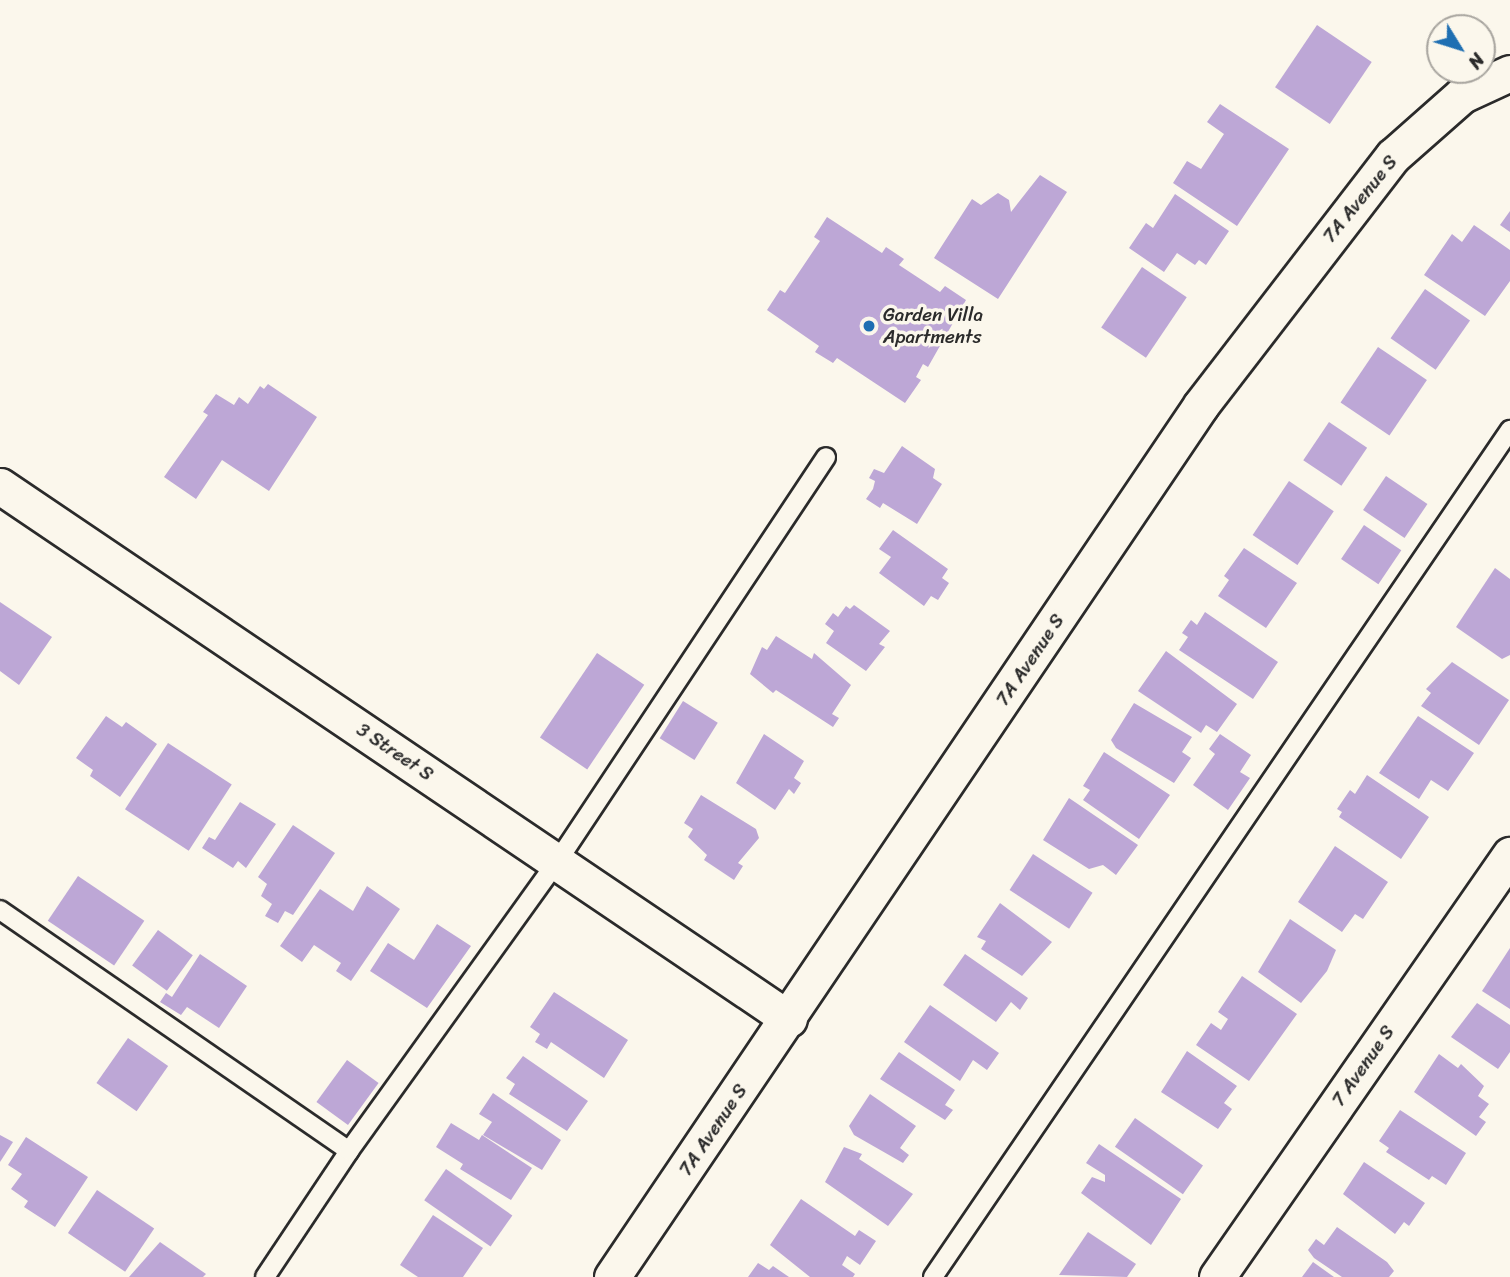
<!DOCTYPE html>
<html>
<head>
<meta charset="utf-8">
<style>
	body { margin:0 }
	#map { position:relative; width:1510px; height:1277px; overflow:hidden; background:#fbf7ec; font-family:Sriracha,sans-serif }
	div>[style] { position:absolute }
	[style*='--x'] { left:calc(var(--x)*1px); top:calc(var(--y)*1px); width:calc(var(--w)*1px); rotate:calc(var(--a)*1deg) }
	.building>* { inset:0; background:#bda7d6; transform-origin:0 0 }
	.roads { filter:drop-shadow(2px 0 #2b2b2b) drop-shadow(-2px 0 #2b2b2b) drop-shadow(0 2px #2b2b2b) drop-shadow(0 -2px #2b2b2b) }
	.lane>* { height:18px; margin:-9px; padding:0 9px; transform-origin:9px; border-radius:9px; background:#fbf7ec }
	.street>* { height:35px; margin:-17.5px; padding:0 17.5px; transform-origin:17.5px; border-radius:17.5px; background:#fbf7ec }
	.dots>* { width:19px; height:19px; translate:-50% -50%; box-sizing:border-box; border:4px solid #fbf7ec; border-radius:50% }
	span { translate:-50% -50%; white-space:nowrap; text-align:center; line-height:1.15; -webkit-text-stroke:7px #fbf7ec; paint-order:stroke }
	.street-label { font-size:19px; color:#2b2b2b }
	.poi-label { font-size:19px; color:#2b2b2b }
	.left { translate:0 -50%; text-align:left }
	.north { position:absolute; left:1426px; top:14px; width:70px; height:70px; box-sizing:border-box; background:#fbf7ec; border:2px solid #a8a59f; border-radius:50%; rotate:128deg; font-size:19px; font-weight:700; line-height:28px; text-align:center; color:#2b2b2b }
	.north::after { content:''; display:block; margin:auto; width:24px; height:32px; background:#1f6fb2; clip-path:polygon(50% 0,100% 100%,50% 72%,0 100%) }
</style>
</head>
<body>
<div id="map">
	<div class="building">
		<div style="left:1317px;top:25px;width:66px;height:75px;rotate:34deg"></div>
		<div style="clip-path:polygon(1220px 104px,1289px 149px,1237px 226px,1173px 183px,1187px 161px,1201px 169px,1224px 134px,1207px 122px)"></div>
		<div style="clip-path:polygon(1040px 175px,1067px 192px,998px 299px,934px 258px,972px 199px,981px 205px,998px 193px,1009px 200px,1011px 212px)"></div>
		<div style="clip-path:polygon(1175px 194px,1229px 231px,1206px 265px,1199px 260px,1195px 265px,1177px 253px,1164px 272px,1129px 248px,1146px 223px,1153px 228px)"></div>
		<div style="clip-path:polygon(1510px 211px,1510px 232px,1500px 225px)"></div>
		<div style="clip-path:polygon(827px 217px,882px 253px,886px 247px,904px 259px,899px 265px,940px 292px,945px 286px,966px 300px,928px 367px,923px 364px,916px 377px,921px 380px,905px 403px,837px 358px,833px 363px,815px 352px,819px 346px,767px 310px,780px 290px,785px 293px,820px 241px,814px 237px)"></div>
		<div style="clip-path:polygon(1474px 225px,1510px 250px,1510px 281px,1485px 316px,1424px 275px,1452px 234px,1462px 242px)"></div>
		<div style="left:1142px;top:267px;width:54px;height:73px;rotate:34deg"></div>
		<div style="left:1425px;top:289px;width:55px;height:60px;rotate:35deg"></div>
		<div style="left:1378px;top:347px;width:59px;height:67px;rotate:34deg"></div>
		<div style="clip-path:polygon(268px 384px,317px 417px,269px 491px,222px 460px,196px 499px,164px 477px,208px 415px,203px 412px,216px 394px,234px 405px,239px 397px,248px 404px,260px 386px,264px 389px)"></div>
		<div style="left:1329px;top:422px;width:46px;height:46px;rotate:34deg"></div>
		<div style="clip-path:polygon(902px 446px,935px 469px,933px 478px,942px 484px,917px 524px,883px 503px,880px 508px,866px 499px,873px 489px,875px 481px,869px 478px,874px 469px,884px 473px)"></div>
		<div style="left:1386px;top:476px;width:50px;height:41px;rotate:34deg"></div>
		<div style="left:1289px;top:481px;width:54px;height:65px;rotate:34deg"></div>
		<div style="left:1364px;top:525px;width:45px;height:41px;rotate:34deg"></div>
		<div style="clip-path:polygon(893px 530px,948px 569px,942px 578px,949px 583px,938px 600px,931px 596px,924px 606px,879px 573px,891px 557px,879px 549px)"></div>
		<div style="clip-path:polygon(1244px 548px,1297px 583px,1266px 628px,1218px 596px,1229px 580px,1224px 576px)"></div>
		<div style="clip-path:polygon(1495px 568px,1510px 579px,1510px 655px,1502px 659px,1456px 627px)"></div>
		<div style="clip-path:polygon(0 602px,52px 637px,19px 685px,0 671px)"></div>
		<div style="clip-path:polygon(854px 605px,890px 631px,879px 644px,885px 647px,866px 671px,826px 643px,834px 631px,825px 624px,833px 613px,838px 617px,846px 606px,850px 609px)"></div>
		<div style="clip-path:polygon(1205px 612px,1278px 662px,1253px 699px,1179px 650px,1188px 637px,1182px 633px,1191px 620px,1197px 625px)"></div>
		<div style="clip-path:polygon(776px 636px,812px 659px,814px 653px,851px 685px,832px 714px,839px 718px,833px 727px,776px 690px,773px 693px,750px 674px,762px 647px,767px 650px)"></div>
		<div style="clip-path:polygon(1166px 651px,1237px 704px,1217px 732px,1206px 725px,1201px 733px,1138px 691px)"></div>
		<div style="left:597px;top:653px;width:57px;height:102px;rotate:34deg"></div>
		<div style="clip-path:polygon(1452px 662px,1509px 700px,1479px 745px,1421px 706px,1431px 693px,1426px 689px)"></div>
		<div style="left:683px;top:701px;width:41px;height:44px;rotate:32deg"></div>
		<div style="clip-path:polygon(1134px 703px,1192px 737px,1182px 752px,1191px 758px,1174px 783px,1116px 748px,1111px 740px)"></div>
		<div style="clip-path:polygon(106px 716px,122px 727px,126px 722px,157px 744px,120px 797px,90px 776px,93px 770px,76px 758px)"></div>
		<div style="clip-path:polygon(1418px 716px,1474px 753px,1448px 791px,1431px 780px,1419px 799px,1379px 773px)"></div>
		<div style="clip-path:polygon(764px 734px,804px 761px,794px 778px,801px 783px,794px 794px,789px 789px,775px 810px,736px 783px)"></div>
		<div style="clip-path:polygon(1220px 734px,1251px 755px,1240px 772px,1250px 778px,1228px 810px,1193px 785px,1215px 754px,1209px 749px)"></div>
		<div style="left:168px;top:743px;width:76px;height:79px;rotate:33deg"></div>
		<div style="clip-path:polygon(1104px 752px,1170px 795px,1139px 839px,1083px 800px,1090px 790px,1083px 786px)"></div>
		<div style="clip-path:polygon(1367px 775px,1429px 817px,1401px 859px,1339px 817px,1342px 812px,1337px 809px,1350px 790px,1355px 794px)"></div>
		<div style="clip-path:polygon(701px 795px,756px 829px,759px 838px,738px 863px,743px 866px,734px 880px,704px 860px,707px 855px,688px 837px,693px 829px,684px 823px)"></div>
		<div style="clip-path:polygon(1069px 798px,1138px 845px,1116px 875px,1103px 865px,1089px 869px,1043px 840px)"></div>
		<div style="clip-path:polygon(240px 802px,276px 824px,246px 868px,238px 861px,233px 868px,202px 848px,209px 837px,215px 840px)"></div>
		<div style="clip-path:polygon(293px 825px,335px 853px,293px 915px,285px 911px,278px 923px,265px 916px,272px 904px,261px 896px,267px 884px,258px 877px)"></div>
		<div style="clip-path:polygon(1335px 846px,1388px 882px,1363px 919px,1355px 914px,1342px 932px,1298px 902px)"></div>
		<div style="left:1033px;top:854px;width:71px;height:43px;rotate:33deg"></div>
		<div style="left:78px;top:876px;width:80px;height:54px;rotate:34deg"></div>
		<div style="clip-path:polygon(367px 886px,400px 909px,351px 981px,336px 971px,341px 963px,314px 945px,302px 962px,280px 946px,320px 889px,353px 911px)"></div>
		<div style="clip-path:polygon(1000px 903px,1052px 942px,1022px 976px,981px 949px,986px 941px,977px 937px)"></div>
		<div style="clip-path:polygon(1290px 919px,1336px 950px,1327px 971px,1301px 1003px,1258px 972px)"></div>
		<div style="clip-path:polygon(437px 924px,471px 946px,427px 1008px,370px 971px,388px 943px,414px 960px)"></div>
		<div style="left:158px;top:930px;width:43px;height:44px;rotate:36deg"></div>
		<div style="clip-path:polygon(1510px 948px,1510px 1009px,1482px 991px)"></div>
		<div style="clip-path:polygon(200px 954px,247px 986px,219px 1028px,187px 1007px,181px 1015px,160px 1002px,166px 993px,172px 997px)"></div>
		<div style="clip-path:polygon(965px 954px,1028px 998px,1020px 1010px,1011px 1002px,996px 1022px,943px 985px)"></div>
		<div style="clip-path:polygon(1242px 976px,1297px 1014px,1249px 1081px,1196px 1045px,1211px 1023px,1221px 1030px,1228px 1019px,1218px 1012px)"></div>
		<div style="clip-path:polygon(554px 992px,628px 1040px,604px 1078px,551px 1042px,547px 1049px,535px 1042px,540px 1034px,530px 1027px)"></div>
		<div style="clip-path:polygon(1477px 1003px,1510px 1025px,1510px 1052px,1498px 1069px,1451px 1037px)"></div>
		<div style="clip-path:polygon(930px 1005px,999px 1053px,987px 1070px,973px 1060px,960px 1081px,904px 1042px)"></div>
		<div style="left:128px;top:1038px;width:49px;height:55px;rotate:35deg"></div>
		<div style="clip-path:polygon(1187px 1051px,1237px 1086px,1224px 1103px,1232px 1109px,1218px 1129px,1161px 1092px)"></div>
		<div style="clip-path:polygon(899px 1052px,955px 1090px,945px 1105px,953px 1110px,945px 1120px,880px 1079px)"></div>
		<div style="clip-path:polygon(1439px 1054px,1458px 1068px,1461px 1064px,1484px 1086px,1478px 1096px,1489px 1104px,1479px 1117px,1486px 1122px,1476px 1136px,1414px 1092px)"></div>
		<div style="clip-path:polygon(523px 1056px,588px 1101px,567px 1131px,509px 1094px,515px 1084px,506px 1078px)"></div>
		<div style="left:347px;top:1060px;width:39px;height:52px;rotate:36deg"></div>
		<div style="clip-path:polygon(493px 1093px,561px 1140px,542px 1170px,483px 1135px,492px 1122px,479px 1114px)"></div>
		<div style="clip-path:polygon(870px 1094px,916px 1126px,900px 1148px,909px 1155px,903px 1163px,854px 1135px,849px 1126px)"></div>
		<div style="clip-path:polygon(1400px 1110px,1466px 1153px,1446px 1185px,1432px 1176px,1429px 1180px,1386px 1152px,1389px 1148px,1379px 1141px)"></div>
		<div style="left:1135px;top:1118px;width:83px;height:35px;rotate:35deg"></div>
		<div style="clip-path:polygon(451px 1123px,479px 1140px,482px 1135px,532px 1168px,511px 1200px,460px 1169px,463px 1164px,436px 1147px)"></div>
		<div style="clip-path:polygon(0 1135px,13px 1142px,0 1162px)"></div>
		<div style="clip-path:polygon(26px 1137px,88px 1177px,55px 1227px,24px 1207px,28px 1201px,11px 1189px,22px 1174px,8px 1165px)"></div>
		<div style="clip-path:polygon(1099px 1144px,1181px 1199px,1151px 1245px,1081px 1193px,1092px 1177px,1105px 1182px,1105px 1175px,1086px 1163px)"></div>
		<div style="clip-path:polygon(844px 1147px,862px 1154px,859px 1159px,913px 1194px,888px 1226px,825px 1182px)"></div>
		<div style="clip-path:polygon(1364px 1162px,1425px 1203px,1409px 1226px,1404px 1222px,1395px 1234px,1343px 1194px)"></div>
		<div style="left:446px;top:1169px;width:81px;height:38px;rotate:35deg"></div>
		<div style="left:97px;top:1190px;width:69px;height:52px;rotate:34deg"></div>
		<div style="clip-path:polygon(801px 1199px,855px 1236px,859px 1230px,876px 1241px,860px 1265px,847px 1256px,842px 1265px,855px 1274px,853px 1277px,810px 1277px,770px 1245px)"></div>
		<div style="clip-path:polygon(433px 1215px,483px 1248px,463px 1277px,418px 1277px,400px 1265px)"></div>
		<div style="clip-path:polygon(1337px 1227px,1387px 1262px,1394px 1271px,1389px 1277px,1342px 1277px,1314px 1258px,1308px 1250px,1316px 1239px,1324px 1245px)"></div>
		<div style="clip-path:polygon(1088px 1232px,1136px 1264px,1127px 1277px,1059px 1275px)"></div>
		<div style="clip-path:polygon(160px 1242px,206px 1274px,203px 1277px,129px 1277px)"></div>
		<div style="clip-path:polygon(1313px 1262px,1334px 1277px,1302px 1277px)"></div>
		<div style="clip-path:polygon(758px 1263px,769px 1270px,773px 1266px,789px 1277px,748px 1277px)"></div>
	</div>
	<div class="roads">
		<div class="lane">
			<div style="--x:0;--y:910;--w:424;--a:34.6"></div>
			<div style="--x:265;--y:1277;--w:151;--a:-56.3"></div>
			<div style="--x:349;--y:1151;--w:356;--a:-54.3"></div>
			<div style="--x:557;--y:862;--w:486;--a:-56.4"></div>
			<div style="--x:933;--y:1277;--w:1025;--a:-55.74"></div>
		</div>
		<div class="street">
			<div style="--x:0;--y:486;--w:952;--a:34.04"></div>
			<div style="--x:612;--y:1277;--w:1052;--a:-55.96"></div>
			<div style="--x:1201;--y:405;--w:314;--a:-52.4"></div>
			<div style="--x:1393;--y:156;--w:92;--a:-41.5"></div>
			<div style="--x:1462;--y:95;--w:53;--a:-24.6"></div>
			<div style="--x:1217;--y:1277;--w:514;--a:-55.23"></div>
		</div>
	</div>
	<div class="dots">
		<div style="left:869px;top:326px;background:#1f6fb2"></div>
	</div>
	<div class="street-label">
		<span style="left:1360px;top:199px;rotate:-51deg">7A Avenue S</span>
		<span style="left:1030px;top:660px;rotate:-56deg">7A Avenue S</span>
		<span style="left:395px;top:752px;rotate:34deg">3 Street S</span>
		<span style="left:1363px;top:1066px;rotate:-55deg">7 Avenue S</span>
		<span style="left:713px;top:1130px;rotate:-56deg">7A Avenue S</span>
	</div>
	<div class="poi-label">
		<span class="left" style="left:883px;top:326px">Garden Villa<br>Apartments</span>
	</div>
	<div class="north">N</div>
</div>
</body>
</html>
